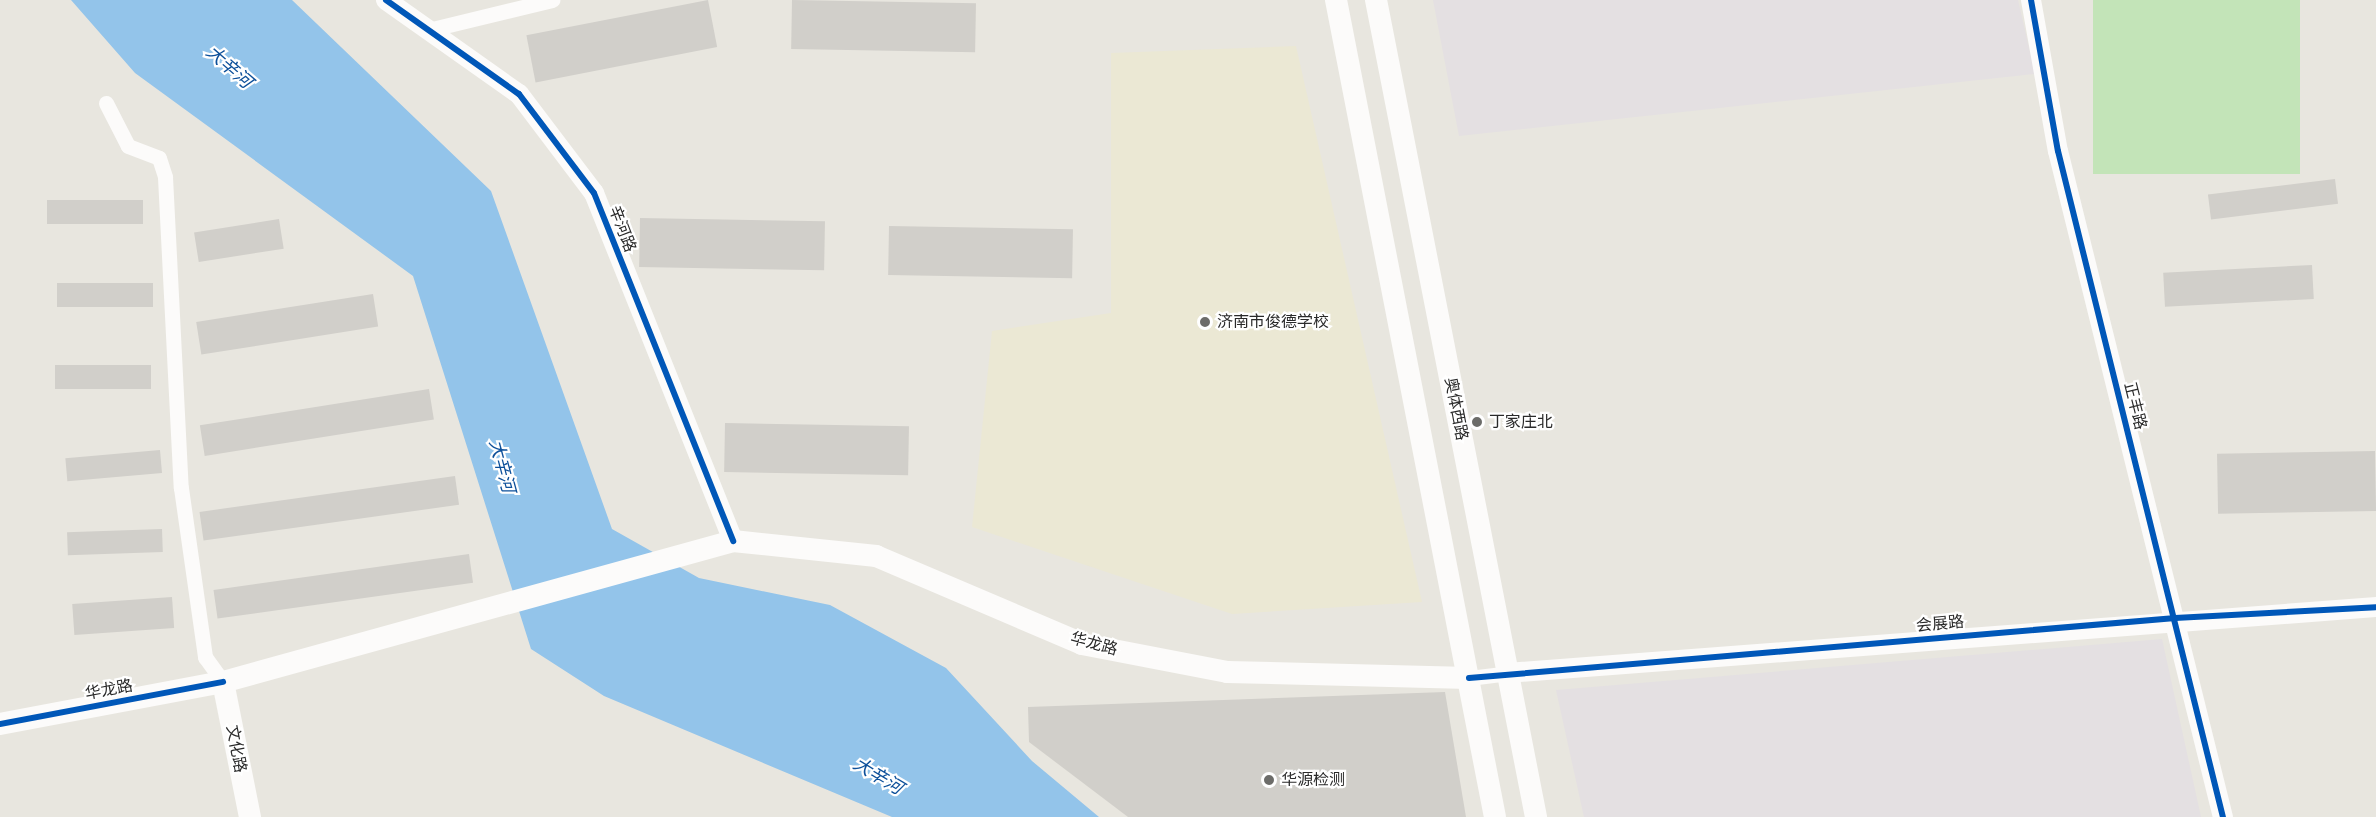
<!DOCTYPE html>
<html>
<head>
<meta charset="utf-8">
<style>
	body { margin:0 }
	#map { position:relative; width:2376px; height:817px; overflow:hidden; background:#e8e6df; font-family:"DejaVu Sans","Noto Sans SC",sans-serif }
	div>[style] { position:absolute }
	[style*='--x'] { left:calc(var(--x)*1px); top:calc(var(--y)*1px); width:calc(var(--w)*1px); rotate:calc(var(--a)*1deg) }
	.industrial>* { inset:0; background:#e4e0e2 }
	.education>* { inset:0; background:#ebe8d4 }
	.green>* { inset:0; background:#c3e4b8; transform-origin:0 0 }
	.water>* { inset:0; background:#93c4ea }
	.building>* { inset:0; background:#d1cfca; transform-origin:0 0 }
	.minor>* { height:15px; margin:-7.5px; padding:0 7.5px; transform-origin:7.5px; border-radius:7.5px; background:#fcfbfa }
	.tertiary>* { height:20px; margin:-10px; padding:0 10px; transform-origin:10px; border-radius:10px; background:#fcfbfa }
	.secondary>* { height:22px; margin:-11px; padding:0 11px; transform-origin:11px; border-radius:11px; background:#fcfbfa }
	.cycleway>* { height:6px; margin:-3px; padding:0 3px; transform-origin:3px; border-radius:3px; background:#0057b8 }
	.dots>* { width:16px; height:16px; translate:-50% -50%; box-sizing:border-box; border:3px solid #fff; border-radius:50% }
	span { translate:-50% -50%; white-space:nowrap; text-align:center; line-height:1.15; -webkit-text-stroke:4.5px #fff; paint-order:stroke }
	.street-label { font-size:16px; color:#2a2a2a }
	.poi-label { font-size:16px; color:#2a2a2a }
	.left { translate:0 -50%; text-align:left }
	.water-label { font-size:18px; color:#0d509a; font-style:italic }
</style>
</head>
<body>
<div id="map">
	<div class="industrial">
		<div style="clip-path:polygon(1433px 0,2018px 0,2035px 74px,1459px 136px)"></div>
		<div style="clip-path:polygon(2162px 639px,2201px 817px,1584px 817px,1556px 690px)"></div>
	</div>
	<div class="education">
		<div style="clip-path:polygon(1296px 46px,1422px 602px,1232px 614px,972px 527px,992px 331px,1111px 313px,1111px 53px)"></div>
	</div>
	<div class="green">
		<div style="left:2093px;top:0;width:207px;height:174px"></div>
	</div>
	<div class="water">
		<div style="clip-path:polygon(71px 0,292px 0,491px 191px,612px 529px,699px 578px,830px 605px,946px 668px,1032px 761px,1099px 817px,892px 817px,604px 696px,531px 649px,413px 276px,135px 73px)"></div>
	</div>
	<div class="building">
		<div style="left:708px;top:0;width:48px;height:185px;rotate:79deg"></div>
		<div style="left:792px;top:0;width:184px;height:49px;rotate:1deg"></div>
		<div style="left:2335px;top:179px;width:25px;height:128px;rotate:83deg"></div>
		<div style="left:143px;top:200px;width:24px;height:96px;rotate:90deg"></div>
		<div style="left:640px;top:218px;width:185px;height:49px;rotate:1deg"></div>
		<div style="left:279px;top:219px;width:30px;height:86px;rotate:81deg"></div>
		<div style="left:889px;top:226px;width:184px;height:49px;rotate:1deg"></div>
		<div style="left:2312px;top:265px;width:34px;height:149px;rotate:87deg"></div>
		<div style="left:153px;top:283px;width:24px;height:96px;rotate:90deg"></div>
		<div style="left:373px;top:294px;width:33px;height:179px;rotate:81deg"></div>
		<div style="left:151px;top:365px;width:24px;height:96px;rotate:90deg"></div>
		<div style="left:429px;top:389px;width:31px;height:232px;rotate:81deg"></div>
		<div style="left:725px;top:423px;width:184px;height:49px;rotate:1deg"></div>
		<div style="left:160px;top:450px;width:23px;height:95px;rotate:85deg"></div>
		<div style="left:2375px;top:451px;width:60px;height:158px;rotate:89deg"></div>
		<div style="left:455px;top:476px;width:29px;height:258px;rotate:82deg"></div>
		<div style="left:162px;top:529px;width:23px;height:95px;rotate:88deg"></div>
		<div style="left:469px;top:554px;width:29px;height:258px;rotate:82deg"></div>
		<div style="left:172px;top:597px;width:31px;height:100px;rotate:86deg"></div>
		<div style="clip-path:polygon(1445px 692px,1466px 817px,1128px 817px,1029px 742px,1028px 707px)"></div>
	</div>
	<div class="minor">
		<div style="--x:428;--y:30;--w:128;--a:-13.6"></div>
		<div style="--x:106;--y:103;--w:48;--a:62.9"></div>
		<div style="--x:128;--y:146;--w:33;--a:21"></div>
		<div style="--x:159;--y:158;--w:20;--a:72"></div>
		<div style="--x:165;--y:177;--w:311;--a:87.1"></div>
		<div style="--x:181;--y:488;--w:171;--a:81.9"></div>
		<div style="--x:205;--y:657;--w:31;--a:54"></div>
		<div style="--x:1469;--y:678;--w:38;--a:-7"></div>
	</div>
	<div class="tertiary">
		<div style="--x:386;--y:0;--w:163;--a:35.3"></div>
		<div style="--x:519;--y:94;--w:124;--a:52.9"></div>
		<div style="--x:594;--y:193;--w:375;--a:68.2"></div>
		<div style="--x:2031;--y:0;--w:153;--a:79.9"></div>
		<div style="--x:2058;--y:151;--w:686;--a:76.09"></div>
		<div style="--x:1507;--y:673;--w:872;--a:-4.34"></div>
	</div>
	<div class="secondary">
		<div style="--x:1336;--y:0;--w:832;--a:78.99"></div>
		<div style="--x:1376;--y:0;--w:833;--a:78.92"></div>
		<div style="--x:223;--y:682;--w:138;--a:78.7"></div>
		<div style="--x:0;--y:724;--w:227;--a:-10.7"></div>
		<div style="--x:223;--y:682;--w:529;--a:-15.45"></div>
		<div style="--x:733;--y:541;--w:144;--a:6"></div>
		<div style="--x:876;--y:556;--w:224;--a:23.1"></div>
		<div style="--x:1082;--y:644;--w:148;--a:10.9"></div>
		<div style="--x:1227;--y:672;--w:242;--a:1.4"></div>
	</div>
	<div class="cycleway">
		<div style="--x:386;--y:0;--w:163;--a:35.3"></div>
		<div style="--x:519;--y:94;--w:124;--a:52.9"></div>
		<div style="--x:594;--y:193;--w:375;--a:68.2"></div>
		<div style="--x:2031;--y:0;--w:153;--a:79.9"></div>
		<div style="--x:2058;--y:151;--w:686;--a:76.09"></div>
		<div style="--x:1469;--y:678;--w:709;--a:-4.86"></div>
		<div style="--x:2175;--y:618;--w:201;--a:-3.1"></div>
		<div style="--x:0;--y:724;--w:227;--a:-10.7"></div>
	</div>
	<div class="dots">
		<div style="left:1205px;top:322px;background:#6c6c69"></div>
		<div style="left:1477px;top:422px;background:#6c6c69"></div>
		<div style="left:1269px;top:780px;background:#6c6c69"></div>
	</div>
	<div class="street-label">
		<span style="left:622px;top:229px;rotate:69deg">辛河路</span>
		<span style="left:2135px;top:406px;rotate:76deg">正丰路</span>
		<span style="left:1456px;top:409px;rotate:79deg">奥体西路</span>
		<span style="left:1940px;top:624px;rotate:-5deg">会展路</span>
		<span style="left:1094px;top:644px;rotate:15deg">华龙路</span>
		<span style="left:109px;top:690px;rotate:-11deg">华龙路</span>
		<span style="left:236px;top:749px;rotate:79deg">文化路</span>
	</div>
	<div class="poi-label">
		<span class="left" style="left:1217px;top:322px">济南市俊德学校</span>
		<span class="left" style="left:1489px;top:422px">丁家庄北</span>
		<span class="left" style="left:1281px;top:780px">华源检测</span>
	</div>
	<div class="water-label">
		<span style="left:229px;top:67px;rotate:41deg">大辛河</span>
		<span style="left:502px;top:466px;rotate:75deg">大辛河</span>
		<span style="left:878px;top:776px;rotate:31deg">大辛河</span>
	</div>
</div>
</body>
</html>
